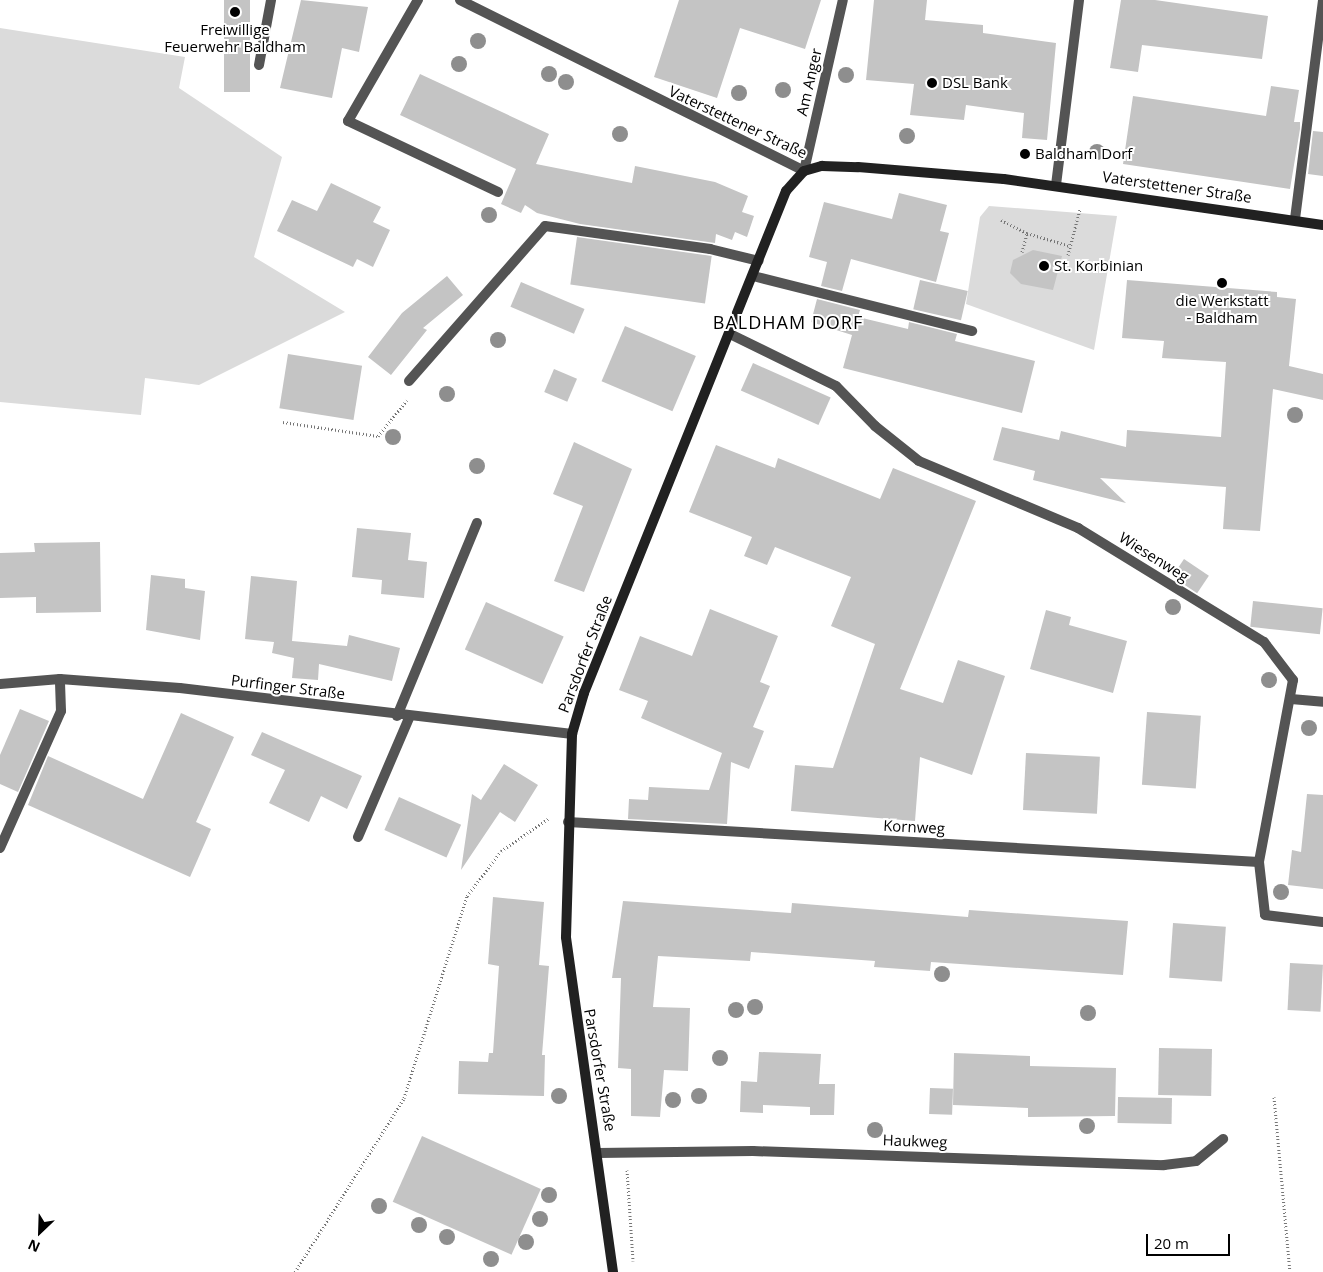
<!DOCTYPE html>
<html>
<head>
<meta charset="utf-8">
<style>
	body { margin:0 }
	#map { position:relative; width:1323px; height:1272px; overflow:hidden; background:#fff; font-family:"Open Sans",sans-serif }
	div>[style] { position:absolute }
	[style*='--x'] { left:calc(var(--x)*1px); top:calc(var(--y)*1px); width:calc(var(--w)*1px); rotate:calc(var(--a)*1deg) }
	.green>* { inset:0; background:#dbdbdb }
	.building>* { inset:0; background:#c4c4c4; transform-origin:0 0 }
	.path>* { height:3px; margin-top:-1.5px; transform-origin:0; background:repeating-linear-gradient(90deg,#767676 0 1px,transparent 0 3.5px) }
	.lane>* { height:10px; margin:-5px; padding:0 5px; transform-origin:5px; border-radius:5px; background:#545454 }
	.street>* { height:10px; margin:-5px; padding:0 5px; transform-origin:5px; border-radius:5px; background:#545454 }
	.secondary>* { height:10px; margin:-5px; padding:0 5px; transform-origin:5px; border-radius:5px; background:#212121 }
	.trees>* { width:16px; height:16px; margin:-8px; border-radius:50%; background:#8e8e8e }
	.dots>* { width:14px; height:14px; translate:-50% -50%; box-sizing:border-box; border:2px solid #fff; border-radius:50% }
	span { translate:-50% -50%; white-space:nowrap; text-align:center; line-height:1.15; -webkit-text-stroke:4px #fff; paint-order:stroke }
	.poi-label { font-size:15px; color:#000 }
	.left { translate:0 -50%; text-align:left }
	.street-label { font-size:15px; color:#000 }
	.quarter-label { font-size:18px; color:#000; letter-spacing:1px }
	.north { position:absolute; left:15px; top:1207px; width:50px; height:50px; -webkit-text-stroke:4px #fff; paint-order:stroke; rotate:204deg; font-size:14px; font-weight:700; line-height:20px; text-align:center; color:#000 }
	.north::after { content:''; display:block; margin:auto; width:18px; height:22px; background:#000; clip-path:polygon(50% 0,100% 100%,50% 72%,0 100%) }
	.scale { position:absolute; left:1146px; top:1234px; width:84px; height:22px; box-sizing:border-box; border:2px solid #000; border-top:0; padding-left:6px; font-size:15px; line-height:18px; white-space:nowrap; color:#000; -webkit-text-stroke:4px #fff; paint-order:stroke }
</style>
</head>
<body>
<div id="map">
	<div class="green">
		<div style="clip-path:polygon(0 28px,185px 57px,179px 88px,282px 157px,254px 257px,345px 312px,199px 385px,145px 378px,141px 415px,0 402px)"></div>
		<div style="clip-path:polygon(989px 206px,1117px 216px,1094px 350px,966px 304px,980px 217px)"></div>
	</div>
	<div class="building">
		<div style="left:224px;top:0;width:26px;height:92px"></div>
		<div style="clip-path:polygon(301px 0,368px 7px,359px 52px,342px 48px,332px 98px,280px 88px)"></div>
		<div style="clip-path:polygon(679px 0,821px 0,805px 49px,740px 28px,717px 98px,654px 77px)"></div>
		<div style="clip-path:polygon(874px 0,927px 0,925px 20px,983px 25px,983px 33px,1056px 43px,1047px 140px,1022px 138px,1024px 113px,966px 105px,964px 120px,910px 115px,914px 84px,866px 80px)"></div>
		<div style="clip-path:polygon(1121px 0,1155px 0,1268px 16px,1262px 59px,1142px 45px,1138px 72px,1110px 68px)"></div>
		<div style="clip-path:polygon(420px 74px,549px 134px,536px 164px,632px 183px,635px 166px,715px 182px,748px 196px,742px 212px,754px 216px,747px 237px,735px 232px,732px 240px,716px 234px,715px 243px,580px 224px,537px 213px,525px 205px,521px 213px,501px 204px,516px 169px,400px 115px)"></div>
		<div style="clip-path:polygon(1271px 86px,1299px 90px,1294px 122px,1300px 122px,1300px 129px,1290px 189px,1123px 164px,1133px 96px,1266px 116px)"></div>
		<div style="clip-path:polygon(1313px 131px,1323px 132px,1323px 176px,1308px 174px)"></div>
		<div style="clip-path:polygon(331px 183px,381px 207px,373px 222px,390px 230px,373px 267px,357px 259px,353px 267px,277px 231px,292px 200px,317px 211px)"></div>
		<div style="clip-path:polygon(899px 193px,947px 205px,940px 231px,949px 233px,936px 282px,851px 259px,842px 291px,821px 286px,827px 262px,809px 257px,824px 202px,892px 219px)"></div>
		<div style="left:577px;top:237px;width:136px;height:48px;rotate:8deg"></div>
		<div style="clip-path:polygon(1033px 250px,1062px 256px,1053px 290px,1021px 284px,1010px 273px,1013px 260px)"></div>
		<div style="clip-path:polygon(447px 276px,463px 295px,423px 328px,427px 330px,391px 375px,368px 357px,402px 313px)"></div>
		<div style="left:920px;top:280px;width:49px;height:30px;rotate:13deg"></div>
		<div style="clip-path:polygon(1127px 280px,1277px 292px,1277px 297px,1296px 299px,1289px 366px,1323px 374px,1323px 400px,1273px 389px,1260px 531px,1223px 529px,1226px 487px,1100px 478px,1126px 503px,1033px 480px,1035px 471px,993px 460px,1002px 427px,1059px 440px,1061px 431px,1126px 447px,1127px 430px,1221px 437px,1226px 362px,1162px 358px,1164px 341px,1122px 338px)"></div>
		<div style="left:521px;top:282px;width:69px;height:27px;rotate:23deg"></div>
		<div style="clip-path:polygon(817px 299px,860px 310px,858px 317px,908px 329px,909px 322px,957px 334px,955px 341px,1035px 361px,1022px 413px,843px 368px,852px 335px,811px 322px)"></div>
		<div style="left:625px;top:326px;width:77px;height:60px;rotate:23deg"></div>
		<div style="left:288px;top:354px;width:75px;height:55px;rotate:9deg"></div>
		<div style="left:753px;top:363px;width:85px;height:30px;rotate:24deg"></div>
		<div style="left:554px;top:369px;width:25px;height:25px;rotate:23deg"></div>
		<div style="clip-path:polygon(574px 442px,632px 469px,584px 592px,554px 581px,583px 506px,553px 494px)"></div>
		<div style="clip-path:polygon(716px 445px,775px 468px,778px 458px,880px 499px,893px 468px,976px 501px,900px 689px,943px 703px,958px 660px,1005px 676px,972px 775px,920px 757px,915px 821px,791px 811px,795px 765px,833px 768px,875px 644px,831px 626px,851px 577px,775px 547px,767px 565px,744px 556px,752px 537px,689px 512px)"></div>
		<div style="clip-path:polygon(357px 528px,411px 533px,408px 560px,427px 562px,424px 598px,381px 594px,382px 580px,352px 577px)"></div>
		<div style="clip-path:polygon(100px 542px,101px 612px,36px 613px,36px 597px,0 598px,0 553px,35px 552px,34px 543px)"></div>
		<div style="left:1184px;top:559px;width:30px;height:21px;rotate:34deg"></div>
		<div style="clip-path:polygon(151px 575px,185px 579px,185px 588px,205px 591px,200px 640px,146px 630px)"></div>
		<div style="clip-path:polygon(251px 576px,297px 581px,292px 641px,347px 646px,349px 635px,400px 648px,392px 681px,319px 664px,318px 680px,292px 678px,294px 658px,272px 653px,274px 642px,245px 639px)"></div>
		<div style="left:1253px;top:601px;width:70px;height:26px;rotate:6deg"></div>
		<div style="left:486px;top:602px;width:85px;height:52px;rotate:24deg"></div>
		<div style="clip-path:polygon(710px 609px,778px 636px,760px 682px,770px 686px,753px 727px,764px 731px,749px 769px,731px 762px,727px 824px,628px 819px,629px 799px,648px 800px,649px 787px,709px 790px,722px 753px,641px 718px,648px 701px,619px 690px,640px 636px,692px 656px)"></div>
		<div style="clip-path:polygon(1046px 610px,1071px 617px,1069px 625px,1127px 641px,1113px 693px,1030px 669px)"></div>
		<div style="clip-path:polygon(20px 709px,49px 721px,18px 792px,0 784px,0 755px)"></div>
		<div style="left:1147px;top:712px;width:54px;height:73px;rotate:4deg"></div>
		<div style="clip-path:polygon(181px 713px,234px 737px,196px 822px,211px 829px,190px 877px,28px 805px,48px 756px,143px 799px)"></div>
		<div style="clip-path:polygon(262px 732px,362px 776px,347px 809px,321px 796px,309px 822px,269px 803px,285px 770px,251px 755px)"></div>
		<div style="left:1026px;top:753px;width:74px;height:57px;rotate:3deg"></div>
		<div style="clip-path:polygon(504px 764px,538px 785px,515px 822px,500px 812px,461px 870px,472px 794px,481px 800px)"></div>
		<div style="clip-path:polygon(1307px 794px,1323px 795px,1323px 889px,1288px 885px,1292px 850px,1301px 852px)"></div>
		<div style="left:399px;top:797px;width:68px;height:36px;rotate:24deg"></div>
		<div style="clip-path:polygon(493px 897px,544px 902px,539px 965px,549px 966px,542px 1055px,545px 1055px,544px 1096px,458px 1094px,459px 1061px,488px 1062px,489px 1053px,493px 1053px,499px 966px,488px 964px)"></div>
		<div style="clip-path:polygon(623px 901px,791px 913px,792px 903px,968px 917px,969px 910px,1128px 921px,1123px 975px,931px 962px,930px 971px,874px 967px,875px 961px,751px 952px,750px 961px,658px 956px,653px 1007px,690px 1008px,688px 1071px,664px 1070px,660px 1117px,631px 1116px,631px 1069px,618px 1068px,621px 978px,612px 978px)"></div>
		<div style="left:1173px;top:923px;width:53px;height:55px;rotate:4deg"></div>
		<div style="left:1290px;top:963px;width:33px;height:47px;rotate:3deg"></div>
		<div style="left:1159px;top:1048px;width:53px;height:47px;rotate:1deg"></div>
		<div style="clip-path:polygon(759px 1052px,821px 1054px,819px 1084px,835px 1084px,834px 1115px,810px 1115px,810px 1107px,787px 1106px,763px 1105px,763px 1113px,740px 1112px,741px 1081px,757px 1082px)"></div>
		<div style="clip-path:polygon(954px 1053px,1030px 1056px,1030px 1066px,1116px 1068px,1115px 1116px,1028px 1117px,1028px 1108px,953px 1105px)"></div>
		<div style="left:930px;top:1088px;width:23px;height:26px;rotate:2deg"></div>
		<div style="left:1118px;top:1097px;width:54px;height:26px;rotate:1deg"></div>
		<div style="left:422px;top:1136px;width:130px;height:72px;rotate:24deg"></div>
	</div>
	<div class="path">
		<div style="--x:1001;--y:220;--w:29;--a:27"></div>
		<div style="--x:1027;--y:233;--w:45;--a:16.8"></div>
		<div style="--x:1022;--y:252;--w:20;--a:-75"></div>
		<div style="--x:1068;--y:255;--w:48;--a:-75.4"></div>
		<div style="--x:283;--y:422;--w:96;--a:8.4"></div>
		<div style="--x:378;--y:436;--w:46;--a:-51.1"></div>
		<div style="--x:1274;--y:1097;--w:176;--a:84.8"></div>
		<div style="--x:627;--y:1170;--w:91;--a:86.2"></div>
		<div style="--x:295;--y:1272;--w:205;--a:-57.9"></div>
		<div style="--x:404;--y:1098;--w:212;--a:-72.7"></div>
		<div style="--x:467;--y:896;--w:56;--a:-52.9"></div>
		<div style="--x:501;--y:851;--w:58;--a:-34.5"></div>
	</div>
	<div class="lane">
		<div style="--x:259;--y:65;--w:66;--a:-79.5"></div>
		<div style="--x:348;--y:121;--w:166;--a:25.3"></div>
		<div style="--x:753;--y:276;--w:226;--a:14.1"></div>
		<div style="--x:409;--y:381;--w:206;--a:-48.7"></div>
		<div style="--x:545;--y:226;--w:167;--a:7.9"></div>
		<div style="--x:710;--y:249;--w:50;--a:13.8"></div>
		<div style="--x:397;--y:716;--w:209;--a:-67.5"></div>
		<div style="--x:358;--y:837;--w:129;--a:-66.8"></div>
		<div style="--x:0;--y:848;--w:150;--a:-66"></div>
		<div style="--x:61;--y:711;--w:32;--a:-92"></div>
	</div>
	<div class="street">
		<div style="--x:460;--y:0;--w:384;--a:26.4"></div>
		<div style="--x:804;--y:171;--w:175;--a:-77.2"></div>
		<div style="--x:348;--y:121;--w:140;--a:-60"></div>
		<div style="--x:1056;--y:185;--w:186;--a:-82.9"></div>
		<div style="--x:1295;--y:219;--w:221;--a:-82.7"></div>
		<div style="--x:730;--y:334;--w:118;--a:26.1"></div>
		<div style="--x:836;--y:386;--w:56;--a:45.7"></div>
		<div style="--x:875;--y:426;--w:56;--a:38.5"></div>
		<div style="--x:919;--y:461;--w:173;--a:22.8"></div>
		<div style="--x:1078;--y:528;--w:218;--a:31.5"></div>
		<div style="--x:1264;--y:642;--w:48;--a:52.7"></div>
		<div style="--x:1293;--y:680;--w:185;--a:100.6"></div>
		<div style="--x:1259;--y:862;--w:53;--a:83.5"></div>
		<div style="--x:1265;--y:915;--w:58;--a:6.9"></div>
		<div style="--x:0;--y:684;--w:60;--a:-4.8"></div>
		<div style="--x:60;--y:679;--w:120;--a:4.3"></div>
		<div style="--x:180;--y:688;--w:395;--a:6.7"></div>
		<div style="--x:1291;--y:699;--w:32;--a:5"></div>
		<div style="--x:568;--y:822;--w:692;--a:3.31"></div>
		<div style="--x:598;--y:1153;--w:155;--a:-0.7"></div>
		<div style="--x:753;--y:1151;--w:411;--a:2"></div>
		<div style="--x:1164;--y:1165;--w:32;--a:-7"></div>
		<div style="--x:1196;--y:1161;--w:35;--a:-39"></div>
	</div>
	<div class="secondary">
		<div style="--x:613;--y:1272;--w:338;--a:-98"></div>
		<div style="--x:566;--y:937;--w:203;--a:-88.3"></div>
		<div style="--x:572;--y:734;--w:43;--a:-73.7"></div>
		<div style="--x:584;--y:693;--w:541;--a:-68.08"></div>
		<div style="--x:786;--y:191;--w:27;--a:-48"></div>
		<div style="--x:804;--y:171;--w:19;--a:-16"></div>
		<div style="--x:822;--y:166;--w:36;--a:2"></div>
		<div style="--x:858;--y:167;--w:146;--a:4.7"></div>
		<div style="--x:1004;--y:179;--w:322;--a:8.2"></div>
	</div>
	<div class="trees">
		<div style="left:478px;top:41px"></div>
		<div style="left:459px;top:64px"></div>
		<div style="left:549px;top:74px"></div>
		<div style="left:846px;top:75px"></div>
		<div style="left:566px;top:82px"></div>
		<div style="left:783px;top:90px"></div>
		<div style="left:739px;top:93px"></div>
		<div style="left:620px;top:134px"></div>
		<div style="left:907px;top:136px"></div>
		<div style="left:1097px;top:152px"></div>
		<div style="left:489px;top:215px"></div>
		<div style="left:498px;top:340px"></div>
		<div style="left:447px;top:394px"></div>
		<div style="left:1295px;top:415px"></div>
		<div style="left:393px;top:437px"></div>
		<div style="left:477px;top:466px"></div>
		<div style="left:1173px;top:607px"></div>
		<div style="left:1269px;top:680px"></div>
		<div style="left:1309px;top:728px"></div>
		<div style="left:1281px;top:892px"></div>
		<div style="left:942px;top:974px"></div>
		<div style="left:755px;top:1007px"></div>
		<div style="left:736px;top:1010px"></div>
		<div style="left:1088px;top:1013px"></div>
		<div style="left:720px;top:1058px"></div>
		<div style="left:559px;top:1096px"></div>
		<div style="left:699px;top:1096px"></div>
		<div style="left:673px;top:1100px"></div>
		<div style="left:1087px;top:1126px"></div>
		<div style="left:875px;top:1130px"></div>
		<div style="left:549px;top:1195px"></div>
		<div style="left:379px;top:1206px"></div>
		<div style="left:540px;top:1219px"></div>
		<div style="left:419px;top:1225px"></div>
		<div style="left:447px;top:1237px"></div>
		<div style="left:526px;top:1242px"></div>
		<div style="left:491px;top:1259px"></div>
	</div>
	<div class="dots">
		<div style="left:235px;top:12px;background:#000"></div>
		<div style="left:932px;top:83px;background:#000"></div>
		<div style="left:1025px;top:154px;background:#000"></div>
		<div style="left:1044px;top:266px;background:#000"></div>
		<div style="left:1222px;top:283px;background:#000"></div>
	</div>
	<div class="poi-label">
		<span style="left:235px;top:38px">Freiwillige<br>Feuerwehr Baldham</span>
		<span class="left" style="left:942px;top:83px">DSL Bank</span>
		<span class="left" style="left:1035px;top:154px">Baldham Dorf</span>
		<span class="left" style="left:1054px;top:266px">St. Korbinian</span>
		<span style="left:1222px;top:309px">die Werkstatt<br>- Baldham</span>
	</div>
	<div class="street-label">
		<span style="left:809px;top:82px;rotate:-77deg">Am Anger</span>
		<span style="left:738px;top:122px;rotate:25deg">Vaterstettener Straße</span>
		<span style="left:1177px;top:187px;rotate:8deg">Vaterstettener Straße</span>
		<span style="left:1154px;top:557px;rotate:32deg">Wiesenweg</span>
		<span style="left:585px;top:654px;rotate:-69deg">Parsdorfer Straße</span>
		<span style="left:288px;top:687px;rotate:7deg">Purfinger Straße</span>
		<span style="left:914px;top:827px;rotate:3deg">Kornweg</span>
		<span style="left:600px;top:1070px;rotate:80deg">Parsdorfer Straße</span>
		<span style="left:915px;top:1141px;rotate:2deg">Haukweg</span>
	</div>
	<div class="quarter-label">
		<span style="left:788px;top:322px">BALDHAM DORF</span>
	</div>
	<div class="north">N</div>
	<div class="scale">20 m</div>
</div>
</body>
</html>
